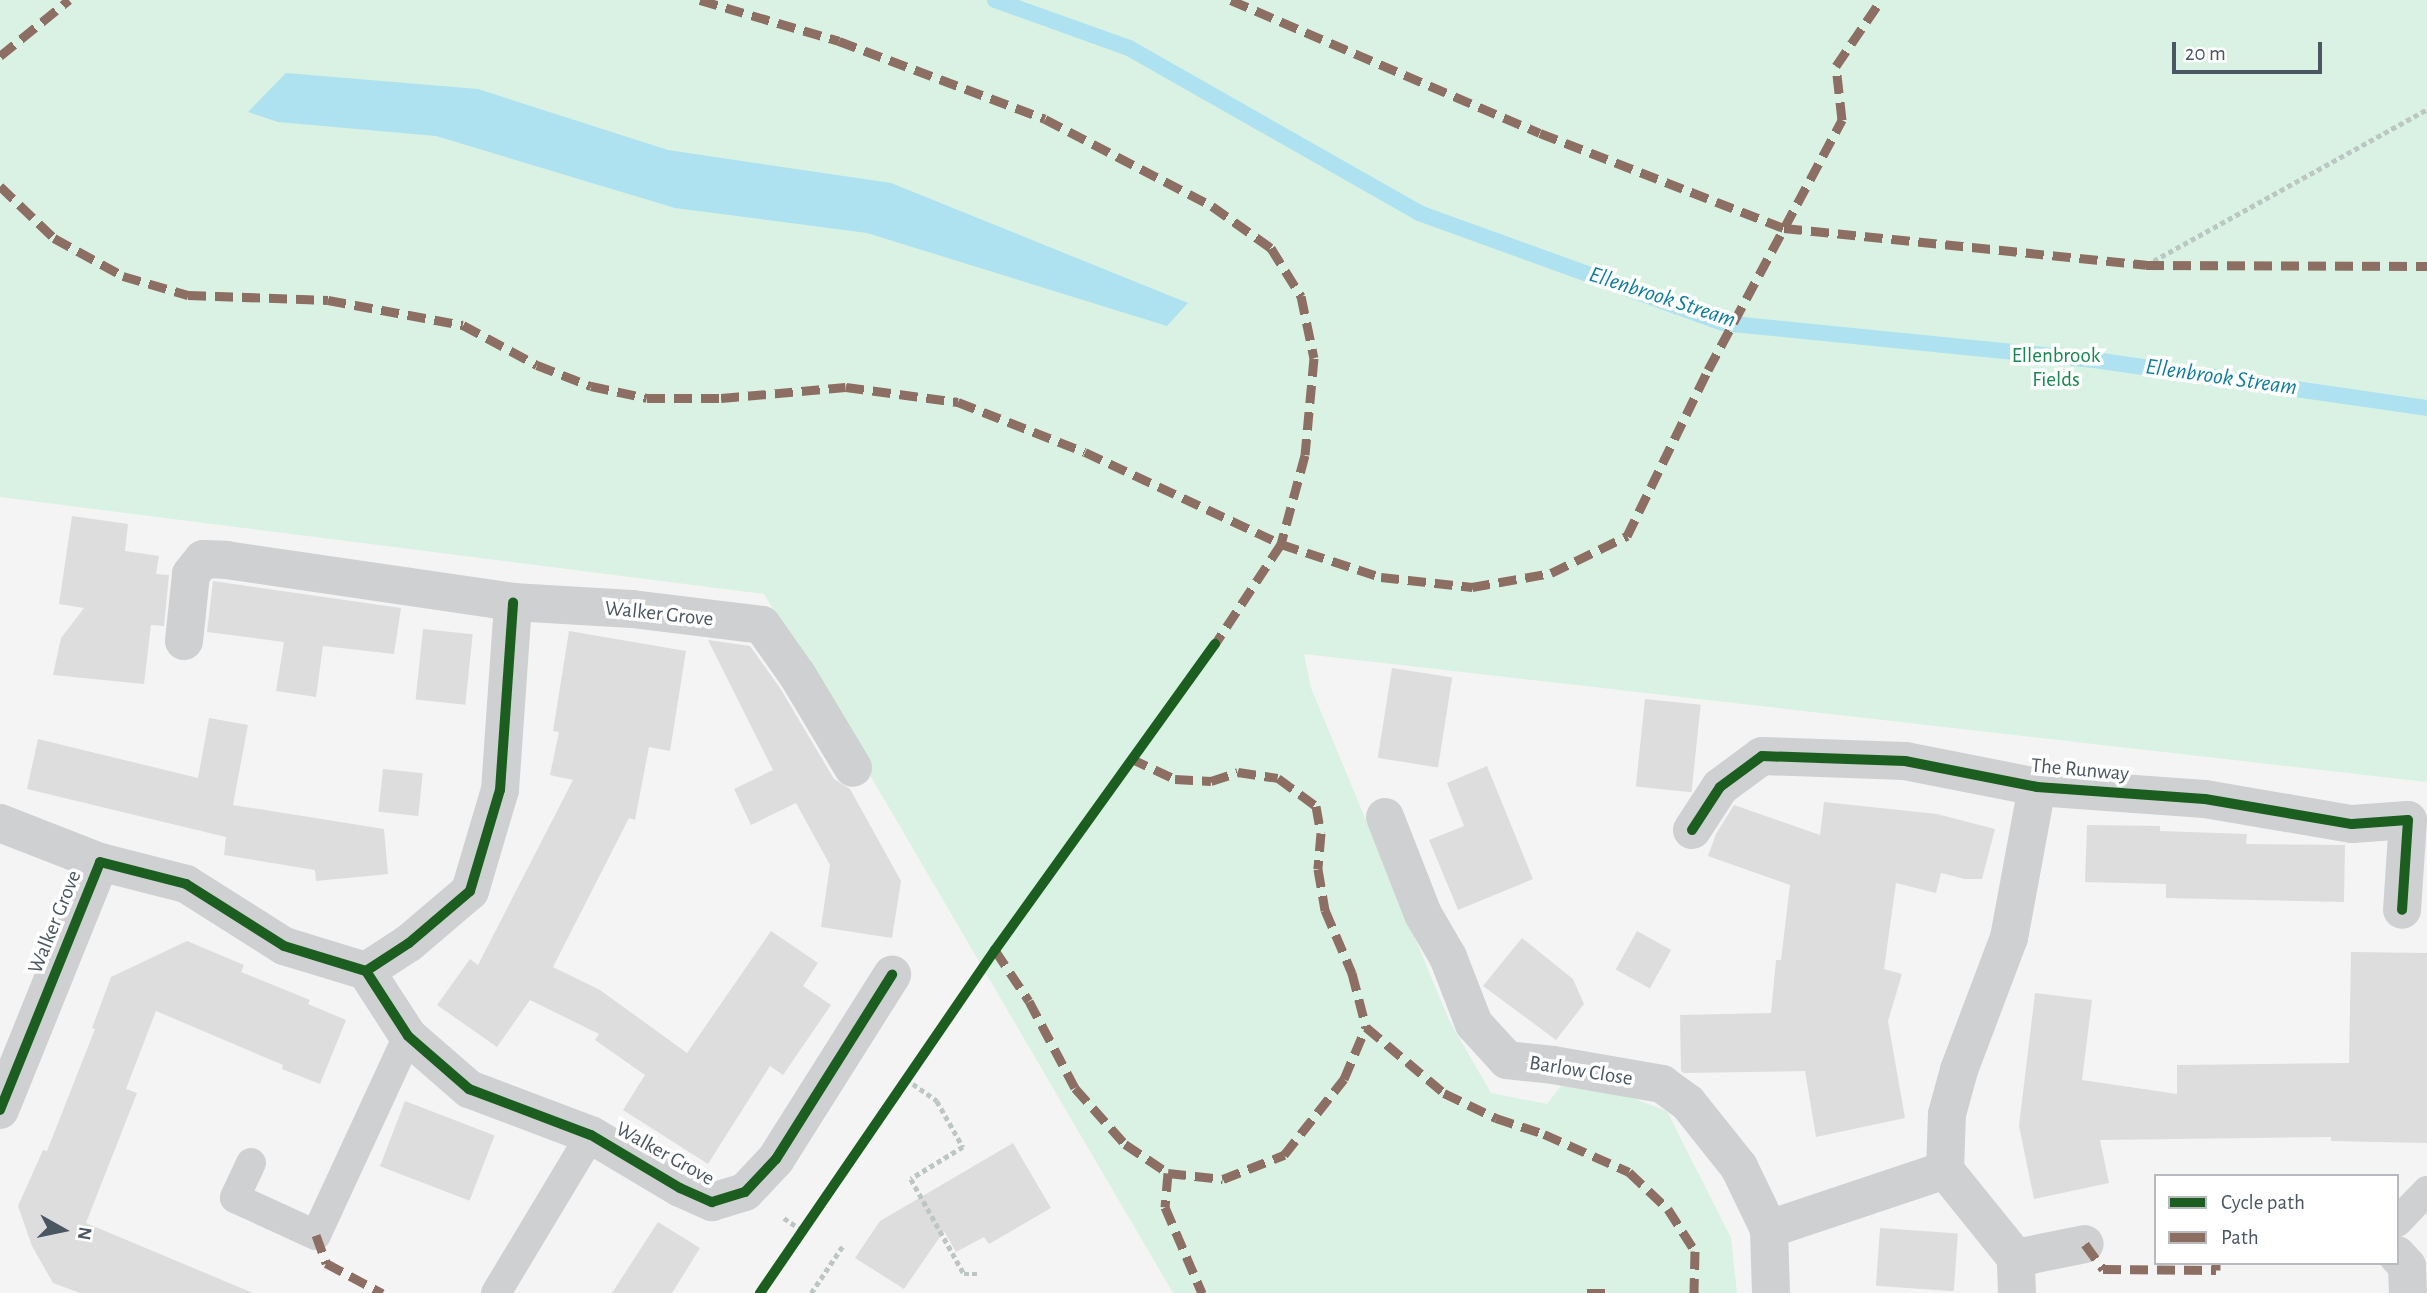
<!DOCTYPE html>
<html>
<head>
<meta charset="utf-8">
<style>
	body { margin:0 }
	#map { position:relative; width:2427px; height:1293px; overflow:hidden; background:#f4f4f4; font-family:"Alegreya Sans",sans-serif }
	div>[style] { position:absolute }
	[style*='--x'] { left:calc(var(--x)*1px); top:calc(var(--y)*1px); width:calc(var(--w)*1px); rotate:calc(var(--a)*1deg) }
	.green>* { inset:0; background:#d9f2e3 }
	.water>* { inset:0; background:#aee2f0 }
	.stream>* { height:16px; margin:-8px; padding:0 8px; transform-origin:8px; border-radius:8px; background:#aee2f0 }
	.building>* { inset:0; background:#ddddde; transform-origin:0 0 }
	.path>* { height:4.5px; margin-top:-2.25px; transform-origin:0; background:repeating-linear-gradient(90deg,#bcc7c4 0 5px,transparent 0 8.5px) }
	.lane>* { height:30px; margin:-15px; padding:0 15px; transform-origin:15px; border-radius:15px; background:#ced0d2 }
	.street>* { height:38px; margin:-19px; padding:0 19px; transform-origin:19px; border-radius:19px; background:#ced0d2 }
	.quiet>* { height:9px; margin-top:-4.5px; transform-origin:0; background:repeating-linear-gradient(90deg,#8d6e63 0 18px,transparent 0 27px) }
	.cycleway>* { height:10px; margin:-5px; padding:0 5px; transform-origin:5px; border-radius:5px; background:#1b5e20 }
	span { translate:-50% -50%; white-space:nowrap; text-align:center; line-height:1.15; -webkit-text-stroke:7px #fff; paint-order:stroke }
	.park-label { font-size:21px; color:#17864f }
	.street-label { font-size:21px; color:#4a5661 }
	.water-label { font-size:23px; color:#0c7c9b; font-style:italic }
	.legend { position:absolute; left:2154px; top:1174px; width:245px; height:91px; box-sizing:border-box; background:#fff; border:2px solid #b7bbc0; margin:0; padding:9px 12px; list-style:none; font-size:21px; color:#4a5661 }
	.legend li { display:flex; align-items:center; gap:14px; height:35px }
	.legend b { width:35px; border:2px solid #b7bbc0 }
	.north { position:absolute; left:28px; top:1195px; width:70px; height:70px; -webkit-text-stroke:5px #fff; paint-order:stroke; rotate:99deg; font-size:19px; font-weight:700; line-height:28px; text-align:center; color:#4a5661 }
	.north::after { content:''; display:block; margin:auto; width:24px; height:32px; background:#4a5661; clip-path:polygon(50% 0,100% 100%,50% 72%,0 100%) }
	.scale { position:absolute; left:2172px; top:42px; width:150px; height:32px; box-sizing:border-box; border:4px solid #4a5661; border-top:0; padding-left:9px; font-size:21px; line-height:24px; white-space:nowrap; color:#4a5661; -webkit-text-stroke:5px #fff; paint-order:stroke }
</style>
</head>
<body>
<div id="map">
	<div class="green">
		<div style="clip-path:polygon(0 0,2427px 0,2427px 782px,1304px 654px,1311px 688px,1449px 1020px,1491px 1093px,1547px 1104px,1561px 1086px,1605px 1088px,1667px 1111px,1731px 1238px,1737px 1293px,1173px 1293px,764px 594px,0 497px)"></div>
	</div>
	<div class="water">
		<div style="clip-path:polygon(286px 73px,478px 89px,668px 150px,891px 183px,1188px 303px,1167px 326px,867px 233px,675px 208px,436px 136px,278px 122px,248px 112px)"></div>
	</div>
	<div class="stream">
		<div style="--x:995;--y:0;--w:142;--a:19.7"></div>
		<div style="--x:1129;--y:48;--w:334;--a:29.6"></div>
		<div style="--x:1419;--y:213;--w:323;--a:19.9"></div>
		<div style="--x:1723;--y:323;--w:380;--a:5.7"></div>
		<div style="--x:2101;--y:361;--w:329;--a:8.2"></div>
	</div>
	<div class="building">
		<div style="clip-path:polygon(72px 516px,128px 524px,125px 551px,159px 556px,156px 574px,169px 575px,164px 626px,151px 625px,144px 684px,53px 675px,61px 638px,84px 608px,59px 604px)"></div>
		<div style="clip-path:polygon(213px 581px,401px 608px,394px 654px,323px 646px,316px 697px,276px 691px,284px 642px,207px 632px)"></div>
		<div style="left:423px;top:629px;width:50px;height:71px;rotate:6deg"></div>
		<div style="clip-path:polygon(569px 631px,686px 651px,670px 751px,649px 747px,635px 820px,629px 818px,553px 967px,600px 990px,687px 1053px,771px 931px,818px 963px,803px 986px,831px 1005px,783px 1075px,770px 1066px,708px 1164px,623px 1110px,645px 1075px,595px 1040px,599px 1034px,530px 1000px,497px 1047px,437px 1005px,470px 959px,478px 965px,573px 780px,550px 775px,559px 732px,553px 731px)"></div>
		<div style="clip-path:polygon(708px 640px,750px 646px,780px 688px,834px 779px,850px 789px,901px 881px,892px 938px,821px 927px,830px 865px,796px 803px,751px 825px,734px 789px,773px 770px)"></div>
		<div style="left:1392px;top:668px;width:61px;height:91px;rotate:9deg"></div>
		<div style="left:1645px;top:699px;width:56px;height:88px;rotate:6deg"></div>
		<div style="clip-path:polygon(209px 718px,248px 725px,233px 805px,384px 829px,388px 874px,316px 881px,315px 870px,224px 855px,226px 837px,27px 789px,38px 739px,198px 778px)"></div>
		<div style="clip-path:polygon(1487px 766px,1533px 879px,1458px 910px,1429px 840px,1464px 826px,1447px 783px)"></div>
		<div style="left:383px;top:769px;width:40px;height:43px;rotate:6deg"></div>
		<div style="clip-path:polygon(1824px 802px,1937px 814px,1995px 829px,1982px 879px,1965px 879px,1941px 873px,1936px 893px,1896px 883px,1884px 969px,1902px 974px,1888px 1021px,1905px 1118px,1816px 1137px,1805px 1071px,1684px 1073px,1681px 1071px,1680px 1015px,1771px 1013px,1776px 960px,1781px 960px,1790px 885px,1708px 856px,1716px 834px,1734px 805px,1820px 835px)"></div>
		<div style="clip-path:polygon(2087px 825px,2160px 826px,2160px 831px,2247px 834px,2246px 844px,2345px 845px,2344px 902px,2166px 898px,2166px 884px,2085px 882px)"></div>
		<div style="left:1637px;top:931px;width:39px;height:44px;rotate:29deg"></div>
		<div style="clip-path:polygon(1522px 938px,1573px 979px,1584px 1004px,1556px 1040px,1483px 986px)"></div>
		<div style="clip-path:polygon(187px 941px,244px 965px,241px 972px,310px 1000px,308px 1004px,346px 1020px,320px 1084px,282px 1069px,283px 1065px,156px 1011px,126px 1089px,137px 1093px,86px 1223px,253px 1293px,80px 1293px,53px 1283px,32px 1246px,18px 1206px,43px 1150px,47px 1151px,95px 1029px,92px 1028px,111px 977px)"></div>
		<div style="clip-path:polygon(2351px 952px,2427px 953px,2427px 1143px,2331px 1141px,2331px 1137px,2100px 1140px,2109px 1183px,2034px 1199px,2019px 1126px,2035px 993px,2092px 1000px,2082px 1080px,2177px 1094px,2177px 1065px,2349px 1063px)"></div>
		<div style="left:405px;top:1101px;width:96px;height:70px;rotate:21deg"></div>
		<div style="clip-path:polygon(1013px 1143px,1051px 1208px,989px 1244px,984px 1237px,956px 1252px,944px 1231px,904px 1289px,855px 1258px,880px 1221px)"></div>
		<div style="clip-path:polygon(658px 1222px,700px 1248px,672px 1293px,612px 1293px)"></div>
		<div style="left:1880px;top:1228px;width:78px;height:58px;rotate:4deg"></div>
	</div>
	<div class="path">
		<div style="--x:2146;--y:265;--w:321;--a:-29"></div>
		<div style="--x:906;--y:1079;--w:38;--a:35"></div>
		<div style="--x:937;--y:1101;--w:53;--a:60.5"></div>
		<div style="--x:963;--y:1147;--w:61;--a:148.4"></div>
		<div style="--x:911;--y:1179;--w:109;--a:60.8"></div>
		<div style="--x:964;--y:1274;--w:13;--a:0"></div>
		<div style="--x:784;--y:1218;--w:22;--a:34"></div>
		<div style="--x:811;--y:1293;--w:59;--a:-56"></div>
	</div>
	<div class="lane">
		<div style="--x:251;--y:1163;--w:38;--a:115"></div>
		<div style="--x:235;--y:1198;--w:89;--a:24.6"></div>
		<div style="--x:316;--y:1235;--w:219;--a:-65.2"></div>
		<div style="--x:2397;--y:1222;--w:43;--a:-45.9"></div>
		<div style="--x:496;--y:1293;--w:184;--a:-59"></div>
	</div>
	<div class="street">
		<div style="--x:184;--y:641;--w:67;--a:-84"></div>
		<div style="--x:191;--y:574;--w:19;--a:-51"></div>
		<div style="--x:203;--y:559;--w:23;--a:2"></div>
		<div style="--x:226;--y:560;--w:290;--a:8.3"></div>
		<div style="--x:513;--y:602;--w:119;--a:3.4"></div>
		<div style="--x:632;--y:609;--w:131;--a:7"></div>
		<div style="--x:762;--y:625;--w:62;--a:54.8"></div>
		<div style="--x:798;--y:676;--w:107;--a:59.1"></div>
		<div style="--x:1385;--y:817;--w:104;--a:68.6"></div>
		<div style="--x:1423;--y:914;--w:50;--a:59.8"></div>
		<div style="--x:1448;--y:957;--w:72;--a:68.8"></div>
		<div style="--x:1474;--y:1024;--w:49;--a:47.5"></div>
		<div style="--x:1507;--y:1060;--w:46;--a:6.2"></div>
		<div style="--x:1553;--y:1065;--w:111;--a:9.9"></div>
		<div style="--x:1662;--y:1084;--w:32;--a:36"></div>
		<div style="--x:1688;--y:1103;--w:82;--a:51.4"></div>
		<div style="--x:1739;--y:1167;--w:69;--a:64.2"></div>
		<div style="--x:0;--y:823;--w:107;--a:21.3"></div>
		<div style="--x:1692;--y:830;--w:51;--a:-56.9"></div>
		<div style="--x:1720;--y:787;--w:52;--a:-36.4"></div>
		<div style="--x:1762;--y:756;--w:143;--a:2"></div>
		<div style="--x:1905;--y:761;--w:135;--a:11.1"></div>
		<div style="--x:2037;--y:787;--w:168;--a:4.1"></div>
		<div style="--x:2205;--y:799;--w:149;--a:9.7"></div>
		<div style="--x:2352;--y:824;--w:56;--a:-4.1"></div>
		<div style="--x:2408;--y:820;--w:90;--a:93.8"></div>
		<div style="--x:366;--y:971;--w:77;--a:57.1"></div>
		<div style="--x:408;--y:1036;--w:81;--a:41"></div>
		<div style="--x:469;--y:1089;--w:130;--a:20.7"></div>
		<div style="--x:591;--y:1135;--w:104;--a:30.8"></div>
		<div style="--x:680;--y:1188;--w:35;--a:24"></div>
		<div style="--x:712;--y:1202;--w:34;--a:-17"></div>
		<div style="--x:745;--y:1192;--w:45;--a:-46.8"></div>
		<div style="--x:776;--y:1159;--w:218;--a:-57.8"></div>
		<div style="--x:0;--y:1110;--w:267;--a:-68"></div>
		<div style="--x:100;--y:862;--w:89;--a:14.3"></div>
		<div style="--x:186;--y:884;--w:116;--a:32.3"></div>
		<div style="--x:284;--y:946;--w:86;--a:17"></div>
		<div style="--x:366;--y:971;--w:51;--a:-33.1"></div>
		<div style="--x:409;--y:943;--w:80;--a:-40.4"></div>
		<div style="--x:470;--y:891;--w:105;--a:-73.5"></div>
		<div style="--x:500;--y:790;--w:188;--a:-86"></div>
		<div style="--x:2397;--y:1255;--w:15;--a:48"></div>
		<div style="--x:2407;--y:1266;--w:27;--a:88"></div>
		<div style="--x:2016;--y:1258;--w:70;--a:-11.5"></div>
		<div style="--x:1771;--y:1293;--w:64;--a:-91.8"></div>
		<div style="--x:1769;--y:1229;--w:186;--a:-18.5"></div>
		<div style="--x:2017;--y:1293;--w:35;--a:-92"></div>
		<div style="--x:2016;--y:1258;--w:113;--a:-128.9"></div>
		<div style="--x:1945;--y:1170;--w:56;--a:-88"></div>
		<div style="--x:1947;--y:1114;--w:46;--a:-74.7"></div>
		<div style="--x:1959;--y:1070;--w:141;--a:-69.3"></div>
		<div style="--x:2009;--y:938;--w:154;--a:-79.5"></div>
	</div>
	<div class="quiet">
		<div style="--x:700;--y:0;--w:145;--a:16.4"></div>
		<div style="--x:839;--y:41;--w:220;--a:20.7"></div>
		<div style="--x:1045;--y:119;--w:188;--a:27.5"></div>
		<div style="--x:1212;--y:206;--w:72;--a:35.4"></div>
		<div style="--x:1271;--y:248;--w:57;--a:58"></div>
		<div style="--x:1301;--y:296;--w:63;--a:78.2"></div>
		<div style="--x:1314;--y:358;--w:97;--a:95.3"></div>
		<div style="--x:1305;--y:455;--w:92;--a:105.1"></div>
		<div style="--x:1281;--y:544;--w:120;--a:123.4"></div>
		<div style="--x:1231;--y:0;--w:336;--a:23.3"></div>
		<div style="--x:1540;--y:133;--w:262;--a:21.3"></div>
		<div style="--x:1784;--y:228;--w:364;--a:5.8"></div>
		<div style="--x:2146;--y:265;--w:281;--a:0.2"></div>
		<div style="--x:0;--y:56;--w:89;--a:-39.1"></div>
		<div style="--x:0;--y:186;--w:75;--a:43.9"></div>
		<div style="--x:54;--y:238;--w:79;--a:28.8"></div>
		<div style="--x:123;--y:276;--w:68;--a:16.3"></div>
		<div style="--x:188;--y:295;--w:140;--a:2"></div>
		<div style="--x:328;--y:300;--w:137;--a:10.5"></div>
		<div style="--x:463;--y:325;--w:84;--a:28.4"></div>
		<div style="--x:537;--y:365;--w:58;--a:21.3"></div>
		<div style="--x:591;--y:386;--w:57;--a:12.1"></div>
		<div style="--x:647;--y:398;--w:74;--a:0"></div>
		<div style="--x:721;--y:398;--w:125;--a:-5"></div>
		<div style="--x:846;--y:387;--w:113;--a:7.6"></div>
		<div style="--x:958;--y:402;--w:136;--a:21.5"></div>
		<div style="--x:1085;--y:452;--w:217;--a:25.1"></div>
		<div style="--x:1281;--y:544;--w:105;--a:18.3"></div>
		<div style="--x:1381;--y:577;--w:92;--a:6.3"></div>
		<div style="--x:1472;--y:587;--w:80;--a:-10"></div>
		<div style="--x:1551;--y:573;--w:85;--a:-26"></div>
		<div style="--x:1627;--y:536;--w:185;--a:-64"></div>
		<div style="--x:1708;--y:370;--w:284;--a:-61.8"></div>
		<div style="--x:1842;--y:120;--w:54;--a:-96.3"></div>
		<div style="--x:1836;--y:66;--w:80;--a:-55.7"></div>
		<div style="--x:1130;--y:758;--w:50;--a:25"></div>
		<div style="--x:1175;--y:779;--w:36;--a:3"></div>
		<div style="--x:1211;--y:781;--w:28;--a:-18"></div>
		<div style="--x:1238;--y:772;--w:40;--a:8.5"></div>
		<div style="--x:1278;--y:778;--w:47;--a:36.4"></div>
		<div style="--x:1316;--y:806;--w:27;--a:80"></div>
		<div style="--x:1321;--y:833;--w:36;--a:95"></div>
		<div style="--x:1318;--y:869;--w:42;--a:80.3"></div>
		<div style="--x:1325;--y:910;--w:69;--a:66.8"></div>
		<div style="--x:1352;--y:973;--w:56;--a:75.5"></div>
		<div style="--x:1366;--y:1027;--w:102;--a:40.2"></div>
		<div style="--x:1444;--y:1093;--w:58;--a:25.7"></div>
		<div style="--x:1496;--y:1118;--w:51;--a:18.4"></div>
		<div style="--x:1544;--y:1134;--w:93;--a:24.1"></div>
		<div style="--x:1629;--y:1172;--w:54;--a:43.5"></div>
		<div style="--x:1668;--y:1209;--w:50;--a:57.3"></div>
		<div style="--x:1695;--y:1251;--w:42;--a:91.4"></div>
		<div style="--x:995;--y:950;--w:61;--a:56.3"></div>
		<div style="--x:1029;--y:1001;--w:98;--a:62.1"></div>
		<div style="--x:1075;--y:1088;--w:75;--a:48.2"></div>
		<div style="--x:1125;--y:1144;--w:52;--a:34"></div>
		<div style="--x:1168;--y:1173;--w:55;--a:6.2"></div>
		<div style="--x:1223;--y:1179;--w:66;--a:-21.5"></div>
		<div style="--x:1284;--y:1155;--w:97;--a:-51.7"></div>
		<div style="--x:1344;--y:1079;--w:56;--a:-67.1"></div>
		<div style="--x:1168;--y:1173;--w:34;--a:95"></div>
		<div style="--x:1165;--y:1207;--w:94;--a:66.7"></div>
		<div style="--x:316;--y:1235;--w:30;--a:70"></div>
		<div style="--x:326;--y:1263;--w:64;--a:28.2"></div>
		<div style="--x:2085;--y:1244;--w:31;--a:54"></div>
		<div style="--x:2103;--y:1269;--w:113;--a:0.5"></div>
		<div style="--x:2216;--y:1270;--w:7;--a:-90"></div>
		<div style="--x:1587;--y:1293;--w:26;--a:0"></div>
	</div>
	<div class="cycleway">
		<div style="--x:1692;--y:830;--w:51;--a:-56.9"></div>
		<div style="--x:1720;--y:787;--w:52;--a:-36.4"></div>
		<div style="--x:1762;--y:756;--w:143;--a:2"></div>
		<div style="--x:1905;--y:761;--w:135;--a:11.1"></div>
		<div style="--x:2037;--y:787;--w:168;--a:4.1"></div>
		<div style="--x:2205;--y:799;--w:149;--a:9.7"></div>
		<div style="--x:2352;--y:824;--w:56;--a:-4.1"></div>
		<div style="--x:2408;--y:820;--w:90;--a:93.8"></div>
		<div style="--x:366;--y:971;--w:77;--a:57.1"></div>
		<div style="--x:408;--y:1036;--w:81;--a:41"></div>
		<div style="--x:469;--y:1089;--w:130;--a:20.7"></div>
		<div style="--x:591;--y:1135;--w:104;--a:30.8"></div>
		<div style="--x:680;--y:1188;--w:35;--a:24"></div>
		<div style="--x:712;--y:1202;--w:34;--a:-17"></div>
		<div style="--x:745;--y:1192;--w:45;--a:-46.8"></div>
		<div style="--x:776;--y:1159;--w:218;--a:-57.8"></div>
		<div style="--x:0;--y:1110;--w:267;--a:-68"></div>
		<div style="--x:100;--y:862;--w:89;--a:14.3"></div>
		<div style="--x:186;--y:884;--w:116;--a:32.3"></div>
		<div style="--x:284;--y:946;--w:86;--a:17"></div>
		<div style="--x:366;--y:971;--w:51;--a:-33.1"></div>
		<div style="--x:409;--y:943;--w:80;--a:-40.4"></div>
		<div style="--x:470;--y:891;--w:105;--a:-73.5"></div>
		<div style="--x:500;--y:790;--w:188;--a:-86"></div>
		<div style="--x:760;--y:1293;--w:416;--a:-55.6"></div>
		<div style="--x:995;--y:950;--w:377;--a:-54.3"></div>
	</div>
	<div class="park-label">
		<span style="left:2056px;top:368px">Ellenbrook<br>Fields</span>
	</div>
	<div class="street-label">
		<span style="left:659px;top:614px;rotate:6deg">Walker Grove</span>
		<span style="left:2080px;top:770px;rotate:5deg">The Runway</span>
		<span style="left:55px;top:922px;rotate:-68deg">Walker Grove</span>
		<span style="left:1581px;top:1071px;rotate:9deg">Barlow Close</span>
		<span style="left:665px;top:1154px;rotate:29deg">Walker Grove</span>
	</div>
	<div class="water-label">
		<span style="left:1662px;top:298px;rotate:18deg">Ellenbrook Stream</span>
		<span style="left:2221px;top:378px;rotate:8deg">Ellenbrook Stream</span>
	</div>
	<ul class="legend">
	<li><b style="height:9px;background:#1b5e20"></b>Cycle path</li>
	<li><b style="height:9px;background:#8d6e63"></b>Path</li>
	</ul>
	<div class="north">N</div>
	<div class="scale">20 m</div>
</div>
</body>
</html>
